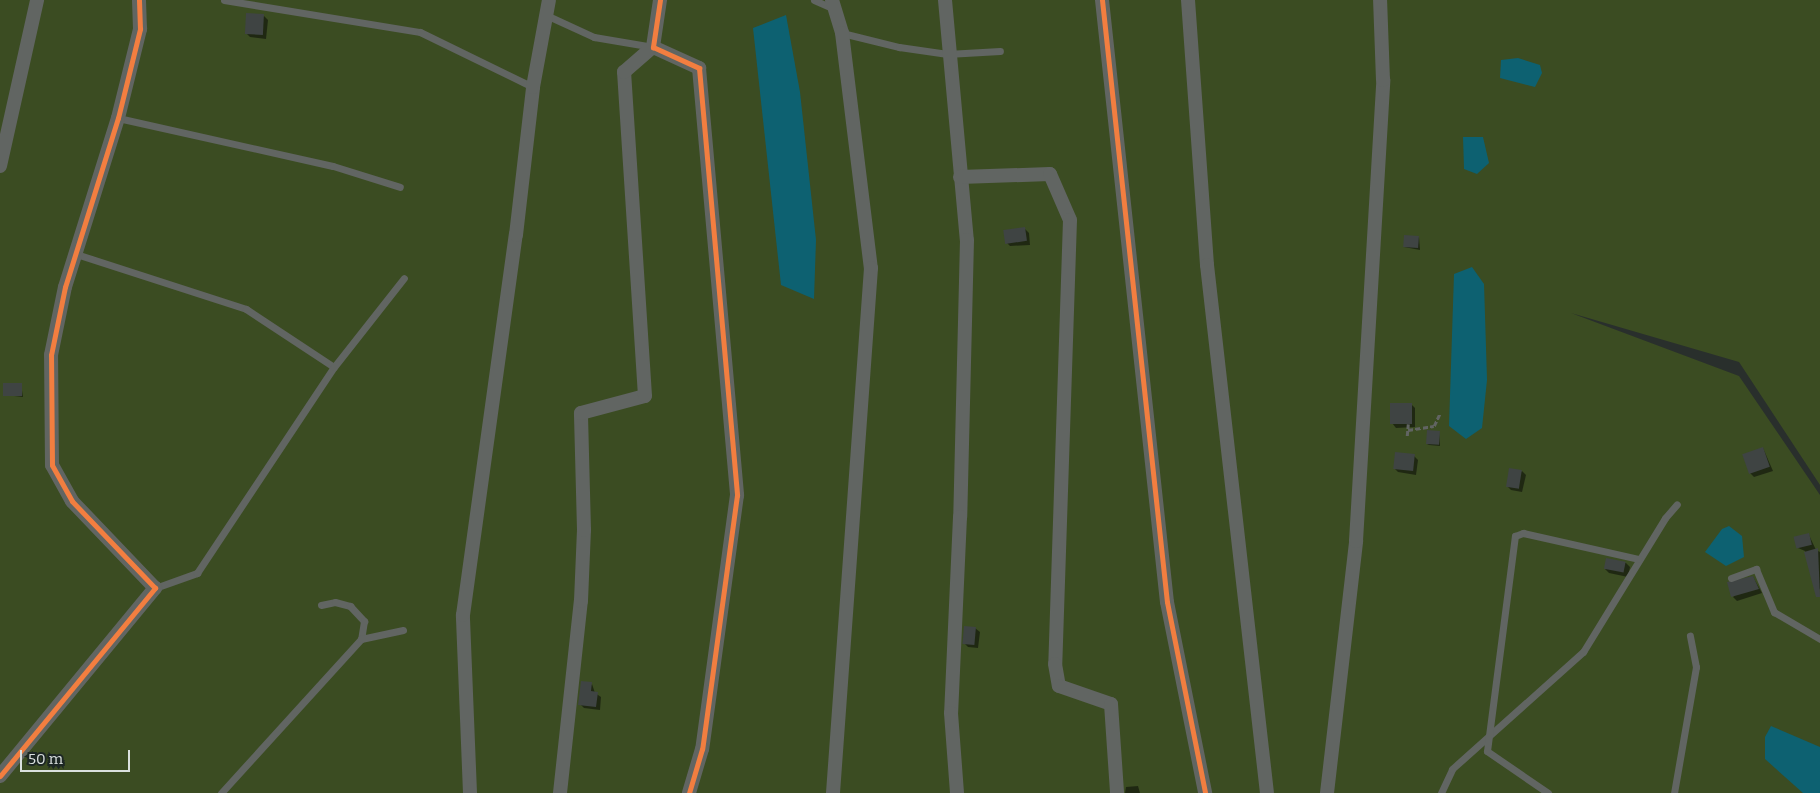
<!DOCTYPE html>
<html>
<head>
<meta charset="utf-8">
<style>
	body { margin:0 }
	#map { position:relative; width:1820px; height:793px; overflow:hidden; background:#292f2c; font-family:Bitter,serif }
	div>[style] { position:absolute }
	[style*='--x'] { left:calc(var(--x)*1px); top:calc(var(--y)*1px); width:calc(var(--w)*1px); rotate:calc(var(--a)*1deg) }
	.green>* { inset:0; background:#3b4c22 }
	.water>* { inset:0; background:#0d6171 }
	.shadow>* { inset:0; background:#0007 }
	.building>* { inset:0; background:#3f4443; transform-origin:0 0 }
	.path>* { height:2.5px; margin-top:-1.25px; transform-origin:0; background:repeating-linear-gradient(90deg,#616462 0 5px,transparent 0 7.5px) }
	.lane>* { height:7px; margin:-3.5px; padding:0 3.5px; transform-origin:3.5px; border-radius:3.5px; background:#616562 }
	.street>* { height:14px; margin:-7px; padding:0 7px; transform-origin:7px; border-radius:7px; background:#616562 }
	.cycleway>* { height:5px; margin:-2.5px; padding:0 2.5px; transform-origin:2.5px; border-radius:2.5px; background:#f27e40 }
	span { translate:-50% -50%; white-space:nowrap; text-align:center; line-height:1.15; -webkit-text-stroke:4.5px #1d2724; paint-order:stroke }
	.scale { position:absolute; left:20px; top:750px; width:110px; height:22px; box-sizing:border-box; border:2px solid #dae0de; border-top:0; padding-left:6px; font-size:15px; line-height:18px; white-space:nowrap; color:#dae0de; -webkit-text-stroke:4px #1d2724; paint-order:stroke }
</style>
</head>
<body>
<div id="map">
	<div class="green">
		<div style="clip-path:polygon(0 0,1820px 0,1820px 485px,1739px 362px,1571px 313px,1739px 376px,1820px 495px,1820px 793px,0 793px)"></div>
	</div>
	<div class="water">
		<div style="clip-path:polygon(786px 15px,800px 92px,816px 240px,814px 299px,781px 285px,753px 28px)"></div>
		<div style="clip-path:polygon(1518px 58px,1540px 65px,1542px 73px,1535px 87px,1500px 78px,1501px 60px)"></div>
		<div style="clip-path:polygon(1483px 137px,1489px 163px,1477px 174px,1464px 169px,1463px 137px)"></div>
		<div style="clip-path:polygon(1472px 267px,1484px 284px,1487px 380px,1482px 428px,1466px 439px,1449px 426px,1454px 274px)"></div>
		<div style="clip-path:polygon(1729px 526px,1742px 536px,1744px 557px,1726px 566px,1705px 552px,1722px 529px)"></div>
		<div style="clip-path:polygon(1771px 726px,1820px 747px,1820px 793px,1803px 793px,1765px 759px,1765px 737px)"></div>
	</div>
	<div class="shadow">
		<div style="clip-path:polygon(264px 16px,268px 20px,266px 39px,250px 37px,246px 33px)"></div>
		<div style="clip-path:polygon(1025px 229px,1029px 233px,1030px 245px,1010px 246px,1006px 242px)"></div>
		<div style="clip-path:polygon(1419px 237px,1420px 250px,1404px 247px)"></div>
		<div style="clip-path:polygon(21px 384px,23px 397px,5px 395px)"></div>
		<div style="clip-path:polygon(1411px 404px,1415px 408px,1415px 427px,1396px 428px,1392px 423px)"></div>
		<div style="clip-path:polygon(1439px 432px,1440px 446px,1429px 445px,1427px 444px)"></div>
		<div style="clip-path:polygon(1763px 448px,1773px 471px,1754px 477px,1750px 473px)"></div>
		<div style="clip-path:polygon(1414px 456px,1418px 460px,1416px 475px,1398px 472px,1394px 468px)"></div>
		<div style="clip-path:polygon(1522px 471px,1526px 475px,1522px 492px,1511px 490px,1507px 486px)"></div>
		<div style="clip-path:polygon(1809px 535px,1816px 550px,1820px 552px,1820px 590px,1813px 579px,1805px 551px,1798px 548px)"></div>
		<div style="clip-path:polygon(1607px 560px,1626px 563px,1630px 567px,1628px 577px,1609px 573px,1605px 569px)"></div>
		<div style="clip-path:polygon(1753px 577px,1762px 593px,1737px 601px,1733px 597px)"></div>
		<div style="clip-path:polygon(975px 628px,980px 632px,978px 648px,968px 647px,964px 643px)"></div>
		<div style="clip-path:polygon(592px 684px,595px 693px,601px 697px,600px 710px,584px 708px,580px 704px)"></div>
		<div style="clip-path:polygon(1138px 786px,1140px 793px,1125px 793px,1126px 787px)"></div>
	</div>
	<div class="building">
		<div style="left:246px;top:13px;width:18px;height:21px;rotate:3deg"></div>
		<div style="left:1025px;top:227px;width:14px;height:22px;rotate:82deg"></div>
		<div style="left:1404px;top:235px;width:15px;height:12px;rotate:4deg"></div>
		<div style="left:3px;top:383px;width:19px;height:13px"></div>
		<div style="left:1390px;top:403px;width:22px;height:21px"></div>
		<div style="left:1427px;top:430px;width:13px;height:14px;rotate:4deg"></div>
		<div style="left:1763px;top:447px;width:21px;height:22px;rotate:71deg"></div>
		<div style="left:1395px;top:452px;width:20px;height:17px;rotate:6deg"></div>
		<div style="left:1509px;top:468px;width:13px;height:19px;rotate:9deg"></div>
		<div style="left:1809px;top:533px;width:12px;height:16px;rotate:76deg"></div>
		<div style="clip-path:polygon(1818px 548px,1820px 597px,1816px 597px,1804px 552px)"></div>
		<div style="left:1606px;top:558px;width:20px;height:11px;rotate:11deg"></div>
		<div style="clip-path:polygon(1753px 576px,1759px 589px,1731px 597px,1727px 582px)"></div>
		<div style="left:964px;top:626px;width:12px;height:18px;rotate:5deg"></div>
		<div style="clip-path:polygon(581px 681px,592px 682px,591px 691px,598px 692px,596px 707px,578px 705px)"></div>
	</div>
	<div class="path">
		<div style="--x:1408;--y:430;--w:26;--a:-9"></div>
		<div style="--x:1434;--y:426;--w:14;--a:-65"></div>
		<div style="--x:1407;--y:436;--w:12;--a:-85"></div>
	</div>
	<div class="lane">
		<div style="--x:224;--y:0;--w:199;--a:9.3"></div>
		<div style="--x:420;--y:32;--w:126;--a:26"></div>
		<div style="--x:814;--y:0;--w:20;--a:24"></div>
		<div style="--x:546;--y:15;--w:53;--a:24.6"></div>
		<div style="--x:594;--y:37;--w:60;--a:9.6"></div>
		<div style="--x:842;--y:33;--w:59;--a:13.8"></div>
		<div style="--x:899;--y:47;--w:49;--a:8.3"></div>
		<div style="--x:947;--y:54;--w:53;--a:-3.2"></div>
		<div style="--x:118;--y:118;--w:220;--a:12.6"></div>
		<div style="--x:333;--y:166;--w:70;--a:17.4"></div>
		<div style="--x:76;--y:254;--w:179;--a:17.9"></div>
		<div style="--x:246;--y:309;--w:105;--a:33.4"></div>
		<div style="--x:1731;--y:578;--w:27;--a:-20"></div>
		<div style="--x:1756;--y:569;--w:47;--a:67.3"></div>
		<div style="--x:1774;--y:612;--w:53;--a:30.4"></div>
		<div style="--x:155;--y:588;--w:45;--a:-19.7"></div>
		<div style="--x:197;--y:573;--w:247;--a:-56.4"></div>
		<div style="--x:334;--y:367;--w:113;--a:-51.8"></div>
		<div style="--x:321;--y:605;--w:14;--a:-12"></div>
		<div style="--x:335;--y:602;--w:16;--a:15"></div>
		<div style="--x:350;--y:606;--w:21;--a:47"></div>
		<div style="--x:364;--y:621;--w:18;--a:99"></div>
		<div style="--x:221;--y:793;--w:208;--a:-47.7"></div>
		<div style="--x:361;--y:639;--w:43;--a:-12.1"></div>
		<div style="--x:1441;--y:793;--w:26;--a:-65"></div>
		<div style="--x:1452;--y:769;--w:176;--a:-41.8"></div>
		<div style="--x:1583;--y:652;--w:157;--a:-58.5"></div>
		<div style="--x:1665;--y:518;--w:18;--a:-49"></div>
		<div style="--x:1548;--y:793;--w:74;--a:-145.5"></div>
		<div style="--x:1487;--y:751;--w:217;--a:-82.6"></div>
		<div style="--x:1515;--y:536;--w:9;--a:-21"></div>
		<div style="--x:1523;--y:533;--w:118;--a:12.7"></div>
		<div style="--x:1674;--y:793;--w:128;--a:-80.1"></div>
		<div style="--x:1696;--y:667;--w:32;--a:-101"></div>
	</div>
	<div class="street">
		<div style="--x:660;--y:0;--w:48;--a:98.5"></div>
		<div style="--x:653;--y:47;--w:51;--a:24.5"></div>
		<div style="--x:699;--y:68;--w:429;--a:84.9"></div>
		<div style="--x:737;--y:495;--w:256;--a:97.8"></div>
		<div style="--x:702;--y:749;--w:46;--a:106.5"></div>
		<div style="--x:832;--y:0;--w:34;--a:73"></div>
		<div style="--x:842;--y:33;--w:237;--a:83"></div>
		<div style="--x:871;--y:268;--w:526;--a:94.14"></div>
		<div style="--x:945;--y:0;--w:241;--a:84.8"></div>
		<div style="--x:967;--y:240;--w:277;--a:91.4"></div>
		<div style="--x:960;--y:517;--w:196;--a:92.6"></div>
		<div style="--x:951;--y:713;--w:80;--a:85.7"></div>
		<div style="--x:1102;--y:0;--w:605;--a:83.84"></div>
		<div style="--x:1167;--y:602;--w:195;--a:78.7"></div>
		<div style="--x:1188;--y:0;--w:266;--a:85.9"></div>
		<div style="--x:1207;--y:265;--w:531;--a:83.52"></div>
		<div style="--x:0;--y:166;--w:170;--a:-77.4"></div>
		<div style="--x:960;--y:177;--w:90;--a:-1.9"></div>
		<div style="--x:1050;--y:174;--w:50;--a:66.5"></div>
		<div style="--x:1070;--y:220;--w:444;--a:91.9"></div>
		<div style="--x:1055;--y:664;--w:22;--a:80"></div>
		<div style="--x:1059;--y:686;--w:55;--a:19.1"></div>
		<div style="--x:1111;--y:704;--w:89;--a:86.1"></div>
		<div style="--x:0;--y:776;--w:244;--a:-50.5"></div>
		<div style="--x:155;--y:588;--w:120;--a:-133.7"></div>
		<div style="--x:72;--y:501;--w:41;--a:-119.1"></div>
		<div style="--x:52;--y:465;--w:110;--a:-90.5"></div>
		<div style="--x:51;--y:355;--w:69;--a:-78.4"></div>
		<div style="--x:65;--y:287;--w:177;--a:-72.6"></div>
		<div style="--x:118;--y:118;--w:92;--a:-76.1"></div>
		<div style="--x:140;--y:29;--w:29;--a:-92"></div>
		<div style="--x:470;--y:793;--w:178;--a:-92.3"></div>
		<div style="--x:463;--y:615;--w:384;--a:-82.1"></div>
		<div style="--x:516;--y:235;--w:149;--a:-83.4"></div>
		<div style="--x:533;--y:87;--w:88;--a:-79.6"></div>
		<div style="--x:560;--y:793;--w:193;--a:-83.8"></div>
		<div style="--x:581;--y:601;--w:71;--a:-87.6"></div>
		<div style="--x:584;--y:530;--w:117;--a:-91.5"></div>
		<div style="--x:581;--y:413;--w:66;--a:-14.9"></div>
		<div style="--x:645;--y:396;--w:325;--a:-93.7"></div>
		<div style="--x:624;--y:72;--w:38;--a:-41"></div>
		<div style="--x:1327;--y:793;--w:254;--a:-83.4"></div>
		<div style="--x:1356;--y:541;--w:462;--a:-86.6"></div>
		<div style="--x:1383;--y:80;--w:80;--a:-92.1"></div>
	</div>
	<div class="cycleway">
		<div style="--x:660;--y:0;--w:48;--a:98.5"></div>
		<div style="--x:653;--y:47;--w:51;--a:24.5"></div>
		<div style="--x:699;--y:68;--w:429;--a:84.9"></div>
		<div style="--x:737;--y:495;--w:256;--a:97.8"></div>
		<div style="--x:702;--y:749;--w:46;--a:106.5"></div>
		<div style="--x:1102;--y:0;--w:605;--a:83.84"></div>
		<div style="--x:1167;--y:602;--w:195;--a:78.7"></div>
		<div style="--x:0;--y:776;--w:244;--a:-50.5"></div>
		<div style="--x:155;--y:588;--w:120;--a:-133.7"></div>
		<div style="--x:72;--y:501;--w:41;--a:-119.1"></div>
		<div style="--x:52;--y:465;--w:110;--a:-90.5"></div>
		<div style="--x:51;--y:355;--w:69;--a:-78.4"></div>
		<div style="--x:65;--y:287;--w:177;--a:-72.6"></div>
		<div style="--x:118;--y:118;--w:92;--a:-76.1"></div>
		<div style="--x:140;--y:29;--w:29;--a:-92"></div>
	</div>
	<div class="scale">50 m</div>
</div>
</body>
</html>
